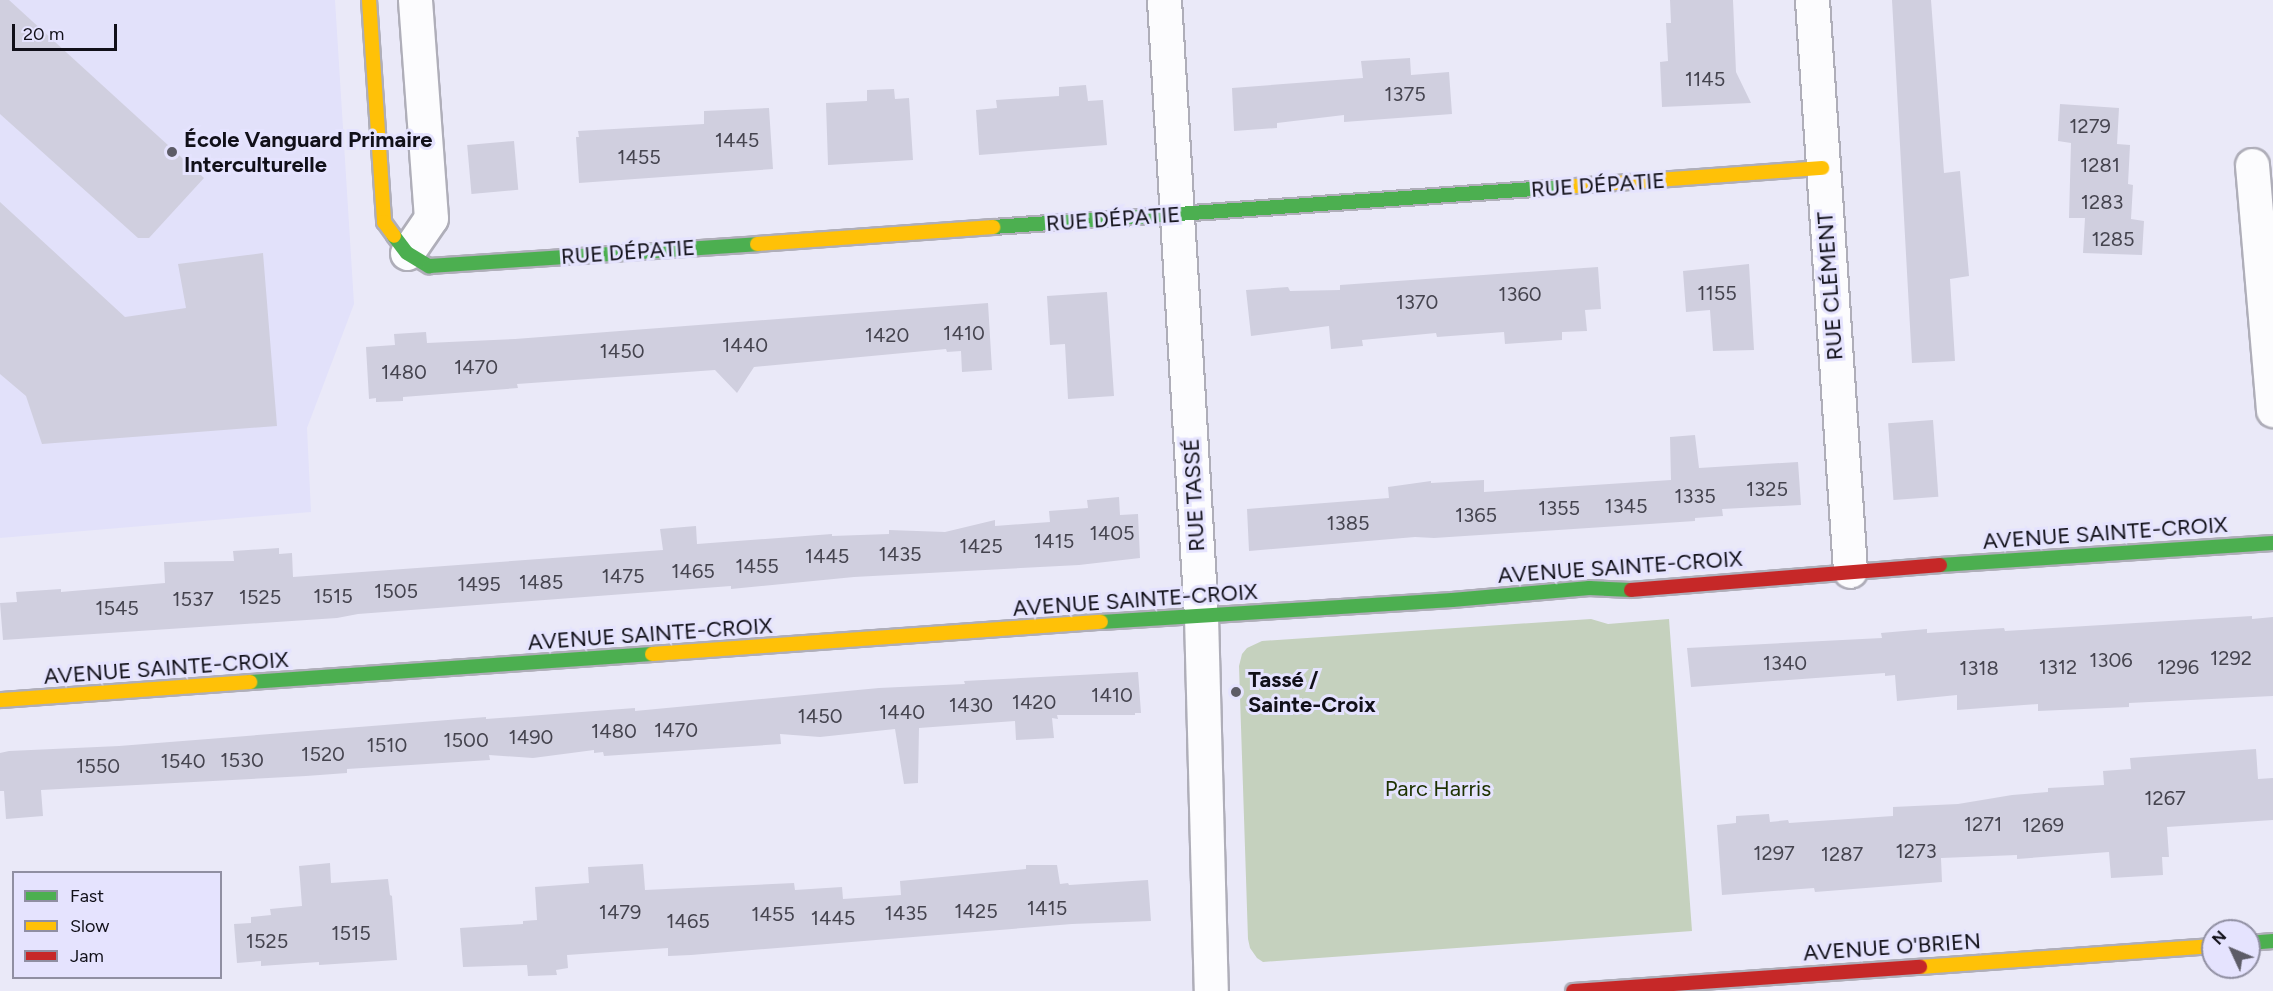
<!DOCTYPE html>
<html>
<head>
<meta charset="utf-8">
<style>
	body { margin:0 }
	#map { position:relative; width:2273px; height:991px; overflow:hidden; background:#eae9f8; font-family:Figtree,sans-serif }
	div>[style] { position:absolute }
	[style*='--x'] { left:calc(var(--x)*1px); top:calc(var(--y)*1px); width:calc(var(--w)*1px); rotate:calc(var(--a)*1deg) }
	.built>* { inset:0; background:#e2e1fa }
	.green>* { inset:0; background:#c5d1be }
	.building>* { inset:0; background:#d0cfdf; transform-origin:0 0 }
	.roads { filter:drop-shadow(2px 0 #afaeb9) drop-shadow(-2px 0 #afaeb9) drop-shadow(0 2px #afaeb9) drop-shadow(0 -2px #afaeb9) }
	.street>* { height:33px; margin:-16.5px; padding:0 16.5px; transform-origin:16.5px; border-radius:16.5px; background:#fcfcfe }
	.fast>* { height:14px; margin:-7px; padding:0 7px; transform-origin:7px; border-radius:7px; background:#4caf50 }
	.slow>* { height:14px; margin:-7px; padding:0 7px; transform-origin:7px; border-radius:7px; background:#ffc107 }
	.jam>* { height:14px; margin:-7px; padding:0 7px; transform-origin:7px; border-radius:7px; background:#c62828 }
	.dots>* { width:16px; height:16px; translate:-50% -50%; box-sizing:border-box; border:3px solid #e5e3fe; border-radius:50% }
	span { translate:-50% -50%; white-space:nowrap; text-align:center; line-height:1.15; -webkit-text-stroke:6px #e5e3fe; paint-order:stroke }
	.number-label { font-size:20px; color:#45444f }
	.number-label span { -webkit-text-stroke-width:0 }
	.poi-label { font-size:22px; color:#111019; font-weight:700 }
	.left { translate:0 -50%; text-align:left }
	.street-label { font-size:22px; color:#111019 }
	.park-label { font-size:22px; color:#1d3100 }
	.legend { position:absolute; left:12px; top:871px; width:210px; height:108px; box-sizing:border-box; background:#e5e3fe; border:2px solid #908fa2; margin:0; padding:8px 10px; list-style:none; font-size:18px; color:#111019 }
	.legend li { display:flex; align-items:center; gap:12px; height:30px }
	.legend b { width:30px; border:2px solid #908fa2 }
	.north { position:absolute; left:2201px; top:919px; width:60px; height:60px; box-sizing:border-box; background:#e5e3fe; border:2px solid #908fa2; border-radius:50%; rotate:314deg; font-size:16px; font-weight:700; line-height:24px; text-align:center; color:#111019 }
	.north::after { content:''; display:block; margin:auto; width:21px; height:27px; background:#5d5c67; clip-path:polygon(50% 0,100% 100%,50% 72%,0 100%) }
	.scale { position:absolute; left:12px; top:24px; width:105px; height:27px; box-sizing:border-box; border:3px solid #111019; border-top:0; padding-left:8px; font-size:18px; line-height:21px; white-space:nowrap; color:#111019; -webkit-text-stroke:4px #e5e3fe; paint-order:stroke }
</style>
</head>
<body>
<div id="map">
	<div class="built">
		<div style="clip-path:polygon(0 0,335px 0,354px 304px,307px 428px,311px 512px,0 538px)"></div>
	</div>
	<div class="green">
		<div style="clip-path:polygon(1591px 619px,1608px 624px,1669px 619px,1692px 931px,1263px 962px,1257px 958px,1250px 948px,1248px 939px,1239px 666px,1242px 654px,1247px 648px,1262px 641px)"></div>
	</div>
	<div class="building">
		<div style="clip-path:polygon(0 0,9px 0,204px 178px,149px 238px,138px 238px,0 114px)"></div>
		<div style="clip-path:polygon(1670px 0,1733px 0,1736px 72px,1751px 103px,1662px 107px,1660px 62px,1668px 61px,1666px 23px,1671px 23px)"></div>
		<div style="clip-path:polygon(1892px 0,1931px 0,1944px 173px,1960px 171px,1969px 276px,1950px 279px,1955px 361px,1912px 363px)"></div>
		<div style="clip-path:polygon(1410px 58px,1411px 75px,1449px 72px,1452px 114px,1344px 122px,1344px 115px,1277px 123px,1277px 128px,1234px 131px,1232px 88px,1363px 78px,1361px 61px)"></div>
		<div style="clip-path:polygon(1086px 85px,1088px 101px,1103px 100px,1107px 145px,979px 155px,976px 110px,997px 108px,996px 100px,1059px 96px,1059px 87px)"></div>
		<div style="clip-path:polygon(894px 89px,895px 99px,909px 98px,913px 160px,828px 165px,826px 103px,867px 101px,867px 90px)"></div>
		<div style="clip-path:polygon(2060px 104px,2119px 108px,2117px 144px,2130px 145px,2128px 184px,2133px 185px,2131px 219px,2144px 221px,2142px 255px,2083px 253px,2085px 218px,2069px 218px,2071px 143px,2058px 141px)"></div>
		<div style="clip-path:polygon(769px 108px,773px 169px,579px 183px,576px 137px,579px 137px,578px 131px,704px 124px,704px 111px)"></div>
		<div style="left:514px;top:141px;width:49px;height:47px;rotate:85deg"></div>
		<div style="clip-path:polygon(0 202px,125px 317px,186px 308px,178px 264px,263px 253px,277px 426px,42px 444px,26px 396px,0 374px)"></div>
		<div style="clip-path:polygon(1749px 264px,1754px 350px,1713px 351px,1710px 310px,1686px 312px,1683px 271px)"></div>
		<div style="clip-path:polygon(1598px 267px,1601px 309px,1585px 310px,1587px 331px,1562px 332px,1562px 340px,1505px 344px,1504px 332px,1437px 337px,1436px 333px,1362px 340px,1363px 346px,1331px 349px,1329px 326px,1251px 336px,1246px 290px,1288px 287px,1290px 291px,1340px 290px,1340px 285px)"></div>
		<div style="clip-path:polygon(1107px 292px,1114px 396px,1068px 399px,1065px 344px,1050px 345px,1047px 296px)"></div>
		<div style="clip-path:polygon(988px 303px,992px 370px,962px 372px,961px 351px,947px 352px,946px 349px,754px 367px,737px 393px,715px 370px,517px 384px,518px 388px,403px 397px,403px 401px,376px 402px,376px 398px,369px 399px,366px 347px,395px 345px,394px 334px,426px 332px,427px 343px,515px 339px)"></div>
		<div style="left:1933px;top:420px;width:77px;height:45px;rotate:86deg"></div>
		<div style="clip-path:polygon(1695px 435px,1699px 468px,1798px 462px,1801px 505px,1722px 509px,1723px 516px,1695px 518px,1695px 521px,1434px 538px,1415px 537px,1249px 551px,1247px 509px,1389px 498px,1388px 487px,1431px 481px,1431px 483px,1484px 480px,1484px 492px,1671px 480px,1670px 437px)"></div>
		<div style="clip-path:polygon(1119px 497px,1120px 515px,1138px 514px,1140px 558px,1079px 565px,854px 577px,731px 589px,731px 586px,358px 614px,337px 618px,3px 640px,0 603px,17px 602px,16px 592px,61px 589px,61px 592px,165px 583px,164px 562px,234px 561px,233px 551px,279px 548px,279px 554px,292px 553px,293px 577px,663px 550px,660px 529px,696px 526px,697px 544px,832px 534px,832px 536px,889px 534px,889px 530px,945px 532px,995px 520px,995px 526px,1050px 522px,1049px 511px,1088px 508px,1087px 500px)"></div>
		<div style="clip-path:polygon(2252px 616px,2252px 619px,2273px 617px,2273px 696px,2129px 703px,2129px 707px,2038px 711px,2038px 704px,1957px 710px,1957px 695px,1897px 701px,1895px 675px,1885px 676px,1885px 673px,1691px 687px,1687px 648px,1882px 638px,1881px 633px,1927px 629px,1927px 633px,2004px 628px,2005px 631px)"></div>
		<div style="clip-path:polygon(1138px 672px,1141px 713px,1135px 713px,1135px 715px,1057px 715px,1058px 719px,1052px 718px,1054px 738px,1016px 740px,1015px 721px,919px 728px,918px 783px,904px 784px,895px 729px,820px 737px,780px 734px,781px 744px,738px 747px,604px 756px,603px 752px,594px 753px,594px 750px,533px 758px,489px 755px,490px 760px,347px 769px,347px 773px,306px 776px,41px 790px,43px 816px,6px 819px,4px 791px,0 791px,0 753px,9px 751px,119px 746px,486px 717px,486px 719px,635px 708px,635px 711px,879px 688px,965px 684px,964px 681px)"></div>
		<div style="clip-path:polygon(2256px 749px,2258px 779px,2273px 778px,2273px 820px,2167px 827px,2169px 857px,2162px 857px,2163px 875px,2111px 878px,2109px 852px,2017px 859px,2017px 855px,1941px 858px,1942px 882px,1815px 892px,1814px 888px,1722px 895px,1717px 825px,1736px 823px,1736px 816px,1769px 814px,1770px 822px,1788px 820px,1789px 823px,1893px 816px,1893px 807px,1958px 804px,2012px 795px,2048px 792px,2048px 788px,2104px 785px,2103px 771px,2131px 769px,2130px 758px)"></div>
		<div style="clip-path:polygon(330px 863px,331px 883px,388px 879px,390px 895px,392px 896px,397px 960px,319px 965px,319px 962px,261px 966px,261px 961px,237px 963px,234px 924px,251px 923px,251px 917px,271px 915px,270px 909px,302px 906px,299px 866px)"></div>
		<div style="clip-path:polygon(643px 864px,645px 890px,794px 883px,795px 890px,842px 887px,843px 899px,901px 895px,900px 881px,1026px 869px,1026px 865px,1057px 865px,1060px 884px,1068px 883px,1069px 885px,1148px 880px,1151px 921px,1072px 924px,691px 955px,668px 956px,668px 948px,567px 955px,568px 968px,556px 970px,557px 975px,528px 976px,527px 965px,463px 967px,460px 928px,523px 924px,523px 921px,537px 920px,535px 887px,589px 883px,588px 867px)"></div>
	</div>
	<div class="roads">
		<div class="street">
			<div style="--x:1164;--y:0;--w:617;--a:86.56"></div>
			<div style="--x:1201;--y:616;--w:375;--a:88.5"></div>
			<div style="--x:1812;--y:0;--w:572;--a:86.19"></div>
			<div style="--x:2252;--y:165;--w:246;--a:85.1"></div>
			<div style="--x:407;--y:253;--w:42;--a:-55.6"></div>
			<div style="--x:431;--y:218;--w:219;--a:-94.2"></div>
		</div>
		<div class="fast">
			<div style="--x:993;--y:227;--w:570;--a:-4.02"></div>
			<div style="--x:394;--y:236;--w:21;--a:53"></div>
			<div style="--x:407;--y:253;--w:26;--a:31"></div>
			<div style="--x:429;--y:266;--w:329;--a:-3.8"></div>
			<div style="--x:1940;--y:565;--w:334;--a:-3.8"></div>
			<div style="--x:1101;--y:622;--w:352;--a:-3.6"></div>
			<div style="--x:1452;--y:600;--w:138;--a:-5"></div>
			<div style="--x:1589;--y:588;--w:42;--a:2.7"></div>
			<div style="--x:250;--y:682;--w:403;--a:-4"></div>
			<div style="--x:2249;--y:943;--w:24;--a:-5"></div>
		</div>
		<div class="slow">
			<div style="--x:369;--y:0;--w:223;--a:86.1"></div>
			<div style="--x:384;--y:222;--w:17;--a:54"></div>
			<div style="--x:1562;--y:187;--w:261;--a:-4.2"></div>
			<div style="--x:757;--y:244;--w:237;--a:-4.1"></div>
			<div style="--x:652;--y:654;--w:450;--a:-4.1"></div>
			<div style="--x:0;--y:700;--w:251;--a:-4.1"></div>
			<div style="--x:1920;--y:967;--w:294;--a:-4.1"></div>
		</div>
		<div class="jam">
			<div style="--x:1631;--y:590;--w:310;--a:-4.6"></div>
			<div style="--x:1573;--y:991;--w:348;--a:-4"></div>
		</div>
	</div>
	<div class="dots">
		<div style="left:172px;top:152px;background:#5d5c67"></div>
		<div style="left:1236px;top:692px;background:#5d5c67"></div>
	</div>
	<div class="number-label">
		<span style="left:1705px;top:79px">1145</span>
		<span style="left:1405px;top:94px">1375</span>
		<span style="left:2090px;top:126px">1279</span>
		<span style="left:737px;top:140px">1445</span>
		<span style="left:639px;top:157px">1455</span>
		<span style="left:2100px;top:165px">1281</span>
		<span style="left:2102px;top:202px">1283</span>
		<span style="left:2113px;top:239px">1285</span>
		<span style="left:1717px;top:293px">1155</span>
		<span style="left:1520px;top:294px">1360</span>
		<span style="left:1417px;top:302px">1370</span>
		<span style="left:964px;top:333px">1410</span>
		<span style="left:887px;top:335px">1420</span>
		<span style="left:745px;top:345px">1440</span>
		<span style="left:622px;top:351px">1450</span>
		<span style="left:476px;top:367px">1470</span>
		<span style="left:404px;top:372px">1480</span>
		<span style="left:1767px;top:489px">1325</span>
		<span style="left:1695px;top:496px">1335</span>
		<span style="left:1626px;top:506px">1345</span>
		<span style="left:1559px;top:508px">1355</span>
		<span style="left:1476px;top:515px">1365</span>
		<span style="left:1348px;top:523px">1385</span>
		<span style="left:1112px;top:533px">1405</span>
		<span style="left:1054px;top:541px">1415</span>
		<span style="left:981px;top:546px">1425</span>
		<span style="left:900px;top:554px">1435</span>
		<span style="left:827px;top:556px">1445</span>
		<span style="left:757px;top:566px">1455</span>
		<span style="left:693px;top:571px">1465</span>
		<span style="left:623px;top:576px">1475</span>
		<span style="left:541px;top:582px">1485</span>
		<span style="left:479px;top:584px">1495</span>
		<span style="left:396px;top:591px">1505</span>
		<span style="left:333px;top:596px">1515</span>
		<span style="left:260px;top:597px">1525</span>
		<span style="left:193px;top:599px">1537</span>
		<span style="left:117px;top:608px">1545</span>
		<span style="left:2231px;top:658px">1292</span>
		<span style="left:2111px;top:660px">1306</span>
		<span style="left:1785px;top:663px">1340</span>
		<span style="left:2058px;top:667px">1312</span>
		<span style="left:2178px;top:667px">1296</span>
		<span style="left:1979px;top:668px">1318</span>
		<span style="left:1112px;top:695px">1410</span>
		<span style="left:1034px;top:702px">1420</span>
		<span style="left:971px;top:705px">1430</span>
		<span style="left:902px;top:712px">1440</span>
		<span style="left:820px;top:716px">1450</span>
		<span style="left:676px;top:730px">1470</span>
		<span style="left:614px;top:731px">1480</span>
		<span style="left:531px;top:737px">1490</span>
		<span style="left:466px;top:740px">1500</span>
		<span style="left:387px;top:745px">1510</span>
		<span style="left:323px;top:754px">1520</span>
		<span style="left:242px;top:760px">1530</span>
		<span style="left:183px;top:761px">1540</span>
		<span style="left:98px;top:766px">1550</span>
		<span style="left:2165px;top:798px">1267</span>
		<span style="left:1983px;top:824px">1271</span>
		<span style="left:2043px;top:825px">1269</span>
		<span style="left:1916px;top:851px">1273</span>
		<span style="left:1774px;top:853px">1297</span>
		<span style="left:1842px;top:854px">1287</span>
		<span style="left:1047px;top:908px">1415</span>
		<span style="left:976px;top:911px">1425</span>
		<span style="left:620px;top:912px">1479</span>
		<span style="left:906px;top:913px">1435</span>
		<span style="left:773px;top:914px">1455</span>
		<span style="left:833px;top:918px">1445</span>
		<span style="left:688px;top:921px">1465</span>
		<span style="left:351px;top:933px">1515</span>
		<span style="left:267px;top:941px">1525</span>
	</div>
	<div class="poi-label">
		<span class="left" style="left:184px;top:152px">École Vanguard Primaire<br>Interculturelle</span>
		<span class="left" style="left:1248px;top:692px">Tassé /<br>Sainte-Croix</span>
	</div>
	<div class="street-label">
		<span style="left:1598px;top:185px;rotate:-4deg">RUE DÉPATIE</span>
		<span style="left:1113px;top:219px;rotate:-4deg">RUE DÉPATIE</span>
		<span style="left:628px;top:252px;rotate:-4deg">RUE DÉPATIE</span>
		<span style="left:1830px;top:286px;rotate:-94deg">RUE CLÉMENT</span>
		<span style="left:1194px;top:495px;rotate:-93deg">RUE TASSÉ</span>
		<span style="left:2105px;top:533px;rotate:-4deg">AVENUE SAINTE-CROIX</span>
		<span style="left:1620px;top:567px;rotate:-4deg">AVENUE SAINTE-CROIX</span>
		<span style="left:1135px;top:600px;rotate:-4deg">AVENUE SAINTE-CROIX</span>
		<span style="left:650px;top:634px;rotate:-4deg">AVENUE SAINTE-CROIX</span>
		<span style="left:166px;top:668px;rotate:-4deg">AVENUE SAINTE-CROIX</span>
		<span style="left:1892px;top:947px;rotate:-4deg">AVENUE O'BRIEN</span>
	</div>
	<div class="park-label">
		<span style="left:1438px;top:789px">Parc Harris</span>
	</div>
	<ul class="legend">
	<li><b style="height:8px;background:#4caf50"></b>Fast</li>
	<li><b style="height:8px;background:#ffc107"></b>Slow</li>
	<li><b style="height:8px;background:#c62828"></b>Jam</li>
	</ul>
	<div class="north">N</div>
	<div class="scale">20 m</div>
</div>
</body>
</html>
